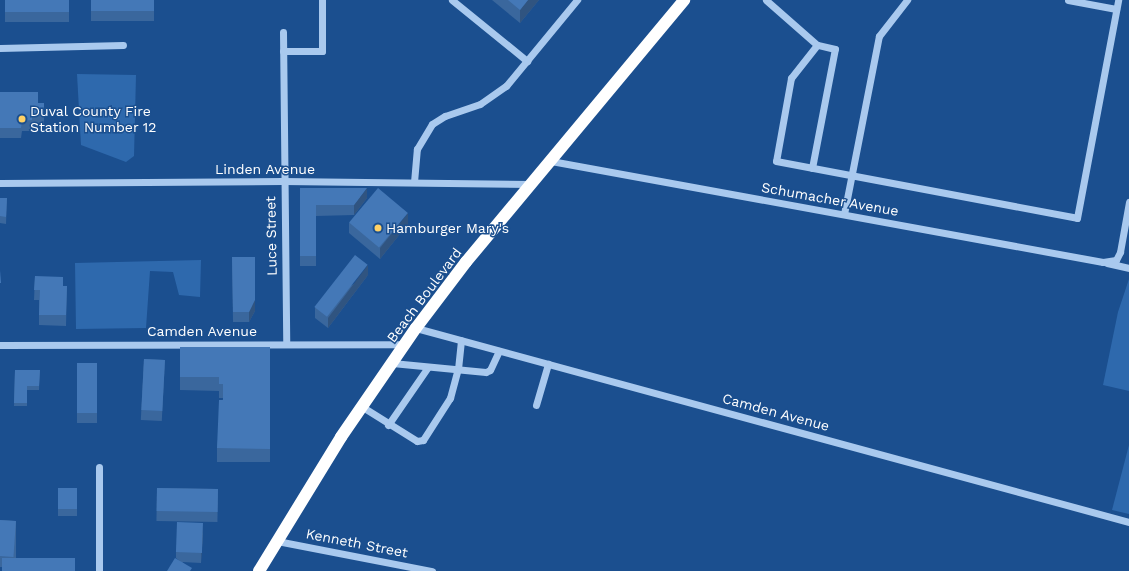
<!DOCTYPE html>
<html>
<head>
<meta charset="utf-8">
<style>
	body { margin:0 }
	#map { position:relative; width:1129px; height:571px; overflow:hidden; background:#1b4f8f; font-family:"Work Sans",sans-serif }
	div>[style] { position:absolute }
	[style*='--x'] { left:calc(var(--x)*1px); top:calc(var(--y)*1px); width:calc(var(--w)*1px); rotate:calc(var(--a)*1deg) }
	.green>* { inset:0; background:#2e69ad }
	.minor>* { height:7px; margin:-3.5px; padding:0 3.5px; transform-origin:3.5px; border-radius:3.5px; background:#a9c9ee }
	.highway>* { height:12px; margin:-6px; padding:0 6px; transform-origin:6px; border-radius:6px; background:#fff }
	.wall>* { inset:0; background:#3a679d; transform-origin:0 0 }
	.shaded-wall>* { inset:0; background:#305480 }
	.building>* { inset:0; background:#4478b7; transform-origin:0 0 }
	.dots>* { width:11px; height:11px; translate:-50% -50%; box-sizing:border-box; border:2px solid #1b4f8f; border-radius:50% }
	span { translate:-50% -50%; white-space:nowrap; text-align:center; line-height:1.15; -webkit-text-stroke:3px #1b4f8f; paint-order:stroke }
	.poi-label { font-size:14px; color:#fff }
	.left { translate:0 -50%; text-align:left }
	.street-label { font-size:14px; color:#fff }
</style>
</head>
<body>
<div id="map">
	<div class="green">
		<div style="clip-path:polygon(77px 74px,136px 75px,134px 156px,126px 162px,81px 145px)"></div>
		<div style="clip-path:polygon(201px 260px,200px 297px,179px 295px,173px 272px,150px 271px,146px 328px,76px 329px,75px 263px)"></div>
		<div style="clip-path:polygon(1129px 279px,1129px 391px,1103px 385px,1118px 312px)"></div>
		<div style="clip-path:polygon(1129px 445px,1129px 514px,1112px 510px)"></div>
	</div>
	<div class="minor">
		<div style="--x:452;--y:0;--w:97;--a:39.1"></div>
		<div style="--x:766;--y:0;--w:68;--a:41.4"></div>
		<div style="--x:817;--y:45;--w:42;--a:128.2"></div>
		<div style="--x:791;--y:78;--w:84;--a:100.2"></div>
		<div style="--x:776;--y:161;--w:306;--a:10.7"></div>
		<div style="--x:1077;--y:218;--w:222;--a:-79.3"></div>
		<div style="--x:1068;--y:0;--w:49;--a:10.6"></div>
		<div style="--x:283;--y:32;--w:311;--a:89.4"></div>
		<div style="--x:0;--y:48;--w:123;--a:-1.4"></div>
		<div style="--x:283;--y:51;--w:39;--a:0"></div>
		<div style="--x:322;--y:51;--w:51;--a:-90"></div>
		<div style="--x:551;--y:161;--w:561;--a:10.37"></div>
		<div style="--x:1103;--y:262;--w:13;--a:-9"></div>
		<div style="--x:1116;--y:260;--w:9;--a:-63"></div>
		<div style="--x:1120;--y:252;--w:51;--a:-79.8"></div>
		<div style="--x:812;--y:168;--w:121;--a:-79.1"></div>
		<div style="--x:835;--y:49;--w:18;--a:-167"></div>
		<div style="--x:414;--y:182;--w:33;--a:-85"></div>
		<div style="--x:417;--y:149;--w:29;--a:-59"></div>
		<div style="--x:432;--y:124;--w:15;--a:-32"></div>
		<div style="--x:445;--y:116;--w:37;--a:-19"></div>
		<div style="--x:480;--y:104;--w:32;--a:-35"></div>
		<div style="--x:506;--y:86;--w:112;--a:-50.5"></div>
		<div style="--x:0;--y:183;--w:283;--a:-0.4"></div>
		<div style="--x:283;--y:181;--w:248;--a:0.7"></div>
		<div style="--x:844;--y:214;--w:181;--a:-78.9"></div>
		<div style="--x:879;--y:36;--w:46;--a:-52.1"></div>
		<div style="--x:1107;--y:263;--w:23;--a:13"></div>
		<div style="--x:416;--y:328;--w:739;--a:15.22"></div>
		<div style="--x:0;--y:345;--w:404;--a:-0.1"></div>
		<div style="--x:392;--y:363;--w:94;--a:5.5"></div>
		<div style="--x:486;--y:372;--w:4;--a:-27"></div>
		<div style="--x:490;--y:370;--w:21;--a:-65"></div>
		<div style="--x:536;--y:405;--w:43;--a:-73.7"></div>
		<div style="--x:361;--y:406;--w:66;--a:32"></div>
		<div style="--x:417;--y:441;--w:6;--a:-9"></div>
		<div style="--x:423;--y:440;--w:50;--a:-57.3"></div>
		<div style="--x:450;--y:398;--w:30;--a:-75"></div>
		<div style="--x:458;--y:369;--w:29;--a:-84"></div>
		<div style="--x:388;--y:425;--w:70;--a:-55.4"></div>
		<div style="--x:277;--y:541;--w:158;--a:11"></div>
		<div style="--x:99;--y:571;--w:104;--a:-90"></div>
	</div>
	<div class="highway">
		<div style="--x:259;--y:571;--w:157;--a:-58.5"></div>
		<div style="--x:341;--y:437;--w:132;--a:-55.5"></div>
		<div style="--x:416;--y:328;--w:83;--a:-52.9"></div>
		<div style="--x:466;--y:262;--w:341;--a:-50.2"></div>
	</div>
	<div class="wall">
		<div style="left:5px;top:0;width:64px;height:22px"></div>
		<div style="left:91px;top:0;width:63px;height:21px"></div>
		<div style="clip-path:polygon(492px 0,539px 0,520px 23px)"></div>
		<div style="clip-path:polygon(0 92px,38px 103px,44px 103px,44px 126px,32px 125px,32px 131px,22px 131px,21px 138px,0 138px)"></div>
		<div style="clip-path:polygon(300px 188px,367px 198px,354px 215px,316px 216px,316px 266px,300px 266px)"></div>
		<div style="clip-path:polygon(0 198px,7px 198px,6px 224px,0 223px)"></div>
		<div style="clip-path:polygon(349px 223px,408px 224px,380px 259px,349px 233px)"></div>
		<div style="clip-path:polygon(232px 257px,255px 311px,249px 322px,233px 322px)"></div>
		<div style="clip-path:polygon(368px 275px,328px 328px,315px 318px,315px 308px)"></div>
		<div style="clip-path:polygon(35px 276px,63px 286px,67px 286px,66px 326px,39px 325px,39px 300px,34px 300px)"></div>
		<div style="clip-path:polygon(180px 347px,270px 347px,270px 462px,217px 462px,217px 448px,223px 398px,219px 398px,219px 391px,180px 390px)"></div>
		<div style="left:144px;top:359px;width:21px;height:61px;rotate:3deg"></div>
		<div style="left:77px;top:363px;width:20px;height:60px"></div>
		<div style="clip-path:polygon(15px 370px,40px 370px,39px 390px,27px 390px,27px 406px,14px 406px)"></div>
		<div style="left:58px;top:488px;width:19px;height:28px"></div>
		<div style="left:157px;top:488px;width:61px;height:33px;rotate:1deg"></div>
		<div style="clip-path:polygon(0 520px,16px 521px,16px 558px,2px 567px,0 567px)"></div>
		<div style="clip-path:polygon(203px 533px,201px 563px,182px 562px,192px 571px,176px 558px,176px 552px)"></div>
	</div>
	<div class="shaded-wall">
		<div style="clip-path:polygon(528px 0,539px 0,520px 23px,520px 10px)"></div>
		<div style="clip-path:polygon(367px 188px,367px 198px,354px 215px,354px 205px)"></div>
		<div style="clip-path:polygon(408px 213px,408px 224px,380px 259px,380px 248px)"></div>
		<div style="clip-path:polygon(368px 265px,368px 275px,328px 328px,328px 318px)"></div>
		<div style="clip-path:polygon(255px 300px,255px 311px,249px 322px,249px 312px)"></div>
		<div style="clip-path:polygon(203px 523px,203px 533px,201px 563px,201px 553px)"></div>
	</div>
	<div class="building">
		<div style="left:5px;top:0;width:64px;height:12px"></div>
		<div style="left:91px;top:0;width:63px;height:11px"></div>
		<div style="clip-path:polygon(508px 0,528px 0,520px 10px)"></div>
		<div style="clip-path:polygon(0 92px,38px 92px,38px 103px,44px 103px,44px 115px,32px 115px,32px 120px,22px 121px,21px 128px,0 128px)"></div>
		<div style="clip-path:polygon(300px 188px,367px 188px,354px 205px,316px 205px,316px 256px,300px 256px)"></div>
		<div style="left:378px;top:188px;width:39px;height:45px;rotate:40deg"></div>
		<div style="clip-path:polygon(0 198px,7px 198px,6px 217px,0 216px)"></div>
		<div style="left:355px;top:255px;width:16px;height:66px;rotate:38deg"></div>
		<div style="clip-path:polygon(232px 257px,255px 257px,255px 300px,249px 312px,233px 312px)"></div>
		<div style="clip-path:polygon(0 270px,1px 283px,0 283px)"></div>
		<div style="clip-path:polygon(35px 276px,63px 277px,63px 286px,67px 286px,66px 315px,39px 315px,40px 290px,34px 290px)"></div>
		<div style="clip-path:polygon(180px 347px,270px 347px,270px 449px,217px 448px,219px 400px,223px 400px,223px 384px,219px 384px,219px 377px,180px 377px)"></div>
		<div style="left:144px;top:359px;width:21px;height:51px;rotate:3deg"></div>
		<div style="left:77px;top:363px;width:20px;height:50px"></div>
		<div style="clip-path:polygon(15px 370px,40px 370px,39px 386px,27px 386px,27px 403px,14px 403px)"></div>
		<div style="left:58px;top:488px;width:19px;height:21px"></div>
		<div style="left:157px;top:488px;width:61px;height:23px;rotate:1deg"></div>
		<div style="left:0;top:520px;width:16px;height:36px;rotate:4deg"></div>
		<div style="left:177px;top:522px;width:26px;height:30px;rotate:2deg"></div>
		<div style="left:2px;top:558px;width:73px;height:13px"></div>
		<div style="clip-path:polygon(175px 558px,192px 568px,190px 571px,167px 571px)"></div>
	</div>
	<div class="dots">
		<div style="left:22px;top:119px;background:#ffd166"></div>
		<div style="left:378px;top:228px;background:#ffd166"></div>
	</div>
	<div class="poi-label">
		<span class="left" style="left:30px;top:119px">Duval County Fire<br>Station Number 12</span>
		<span class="left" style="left:386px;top:228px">Hamburger Mary's</span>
	</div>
	<div class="street-label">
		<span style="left:265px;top:169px">Linden Avenue</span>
		<span style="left:830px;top:199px;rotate:10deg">Schumacher Avenue</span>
		<span style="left:271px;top:236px;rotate:-91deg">Luce Street</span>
		<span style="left:424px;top:295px;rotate:-53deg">Beach Boulevard</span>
		<span style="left:202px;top:331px">Camden Avenue</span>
		<span style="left:776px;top:412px;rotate:15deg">Camden Avenue</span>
		<span style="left:357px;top:543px;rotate:11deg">Kenneth Street</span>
	</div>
</div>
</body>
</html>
